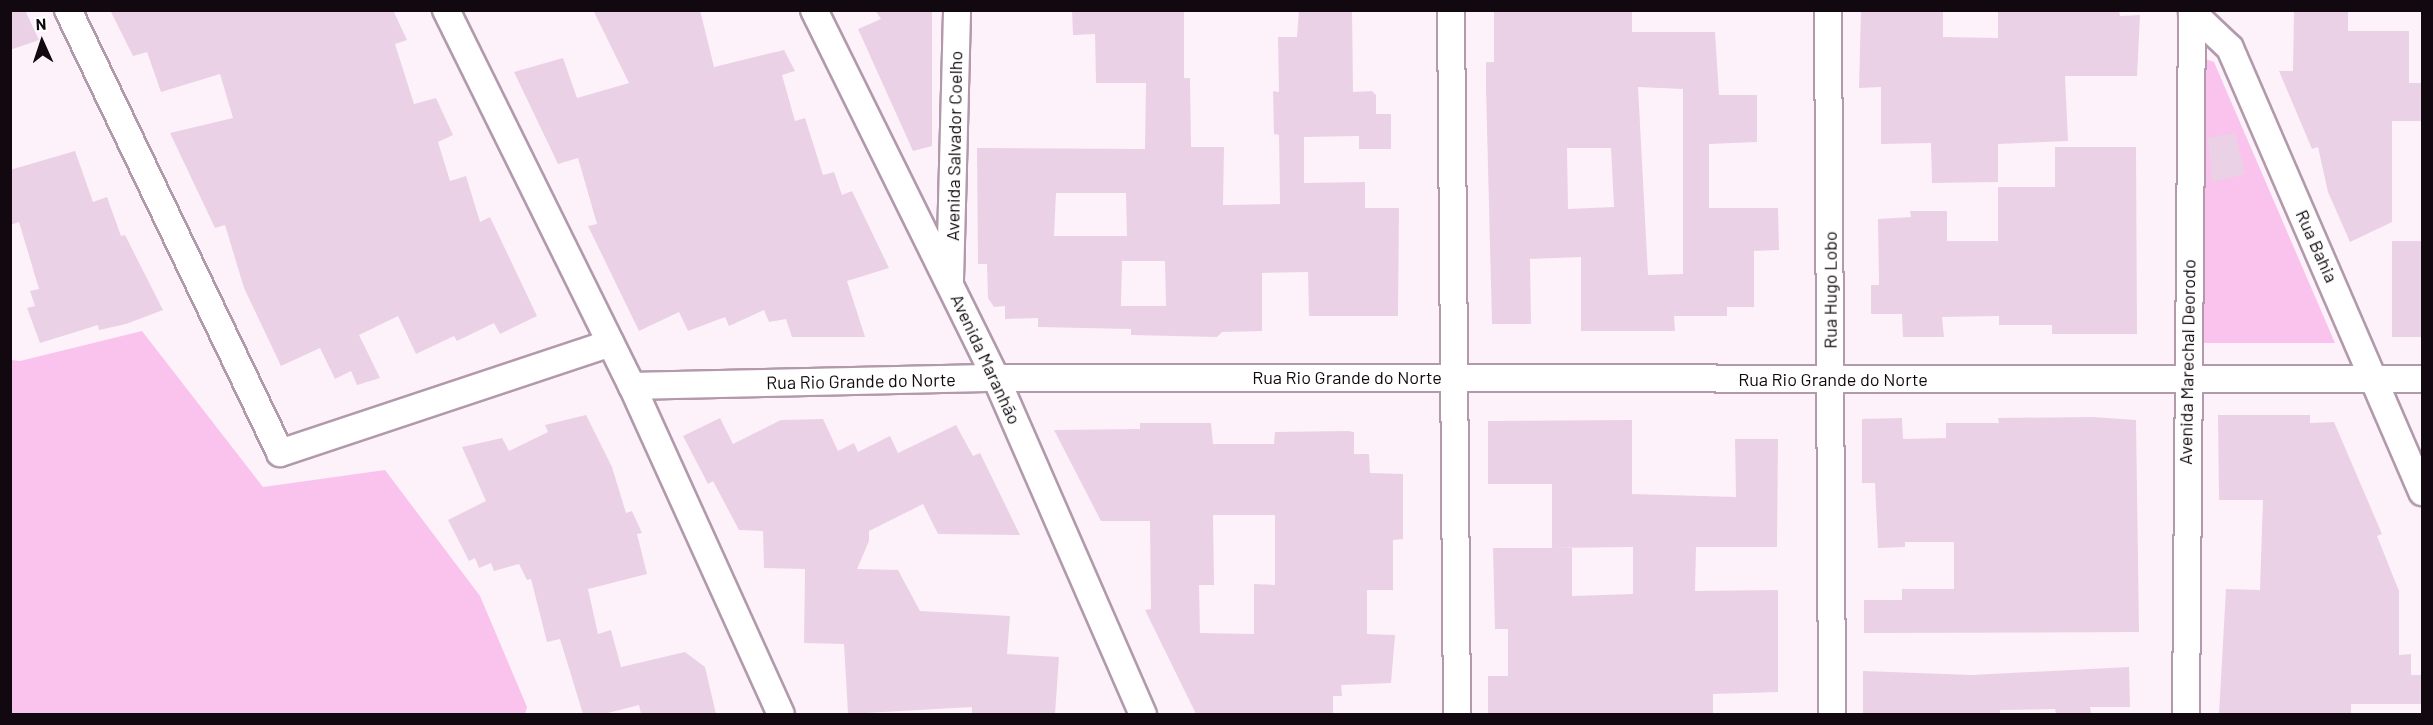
<!DOCTYPE html>
<html>
<head>
<meta charset="utf-8">
<style>
	body { margin:0 }
	#map { position:relative; width:2433px; height:725px; overflow:hidden; background:#fdf2fa; font-family:Barlow,sans-serif }
	div>[style] { position:absolute }
	[style*='--x'] { left:calc(var(--x)*1px); top:calc(var(--y)*1px); width:calc(var(--w)*1px); rotate:calc(var(--a)*1deg) }
	.green>* { inset:0; background:#fac3ee }
	.building>* { inset:0; background:#ebd1e5; transform-origin:0 0 }
	.roads { filter:drop-shadow(2px 0 #b299ac) drop-shadow(-2px 0 #b299ac) drop-shadow(0 2px #b299ac) drop-shadow(0 -2px #b299ac) }
	.street>* { height:26px; margin:-13px; padding:0 13px; transform-origin:13px; border-radius:13px; background:#fff }
	span { translate:-50% -50%; white-space:nowrap; text-align:center; line-height:1.15; -webkit-text-stroke:4.5px #fff; paint-order:stroke }
	.street-label { font-size:18px; color:#11090f }
	.frame { position:absolute; inset:0; border:12px solid #11090f; pointer-events:none }
	.north { position:absolute; left:12px; top:12px; width:60px; height:60px; -webkit-text-stroke:4px #fff; paint-order:stroke; rotate:357deg; font-size:16px; font-weight:700; line-height:24px; text-align:center; color:#11090f }
	.north::after { content:''; display:block; margin:auto; width:21px; height:27px; background:#11090f; clip-path:polygon(50% 0,100% 100%,50% 72%,0 100%) }
</style>
</head>
<body>
<div id="map">
	<div class="green">
		<div style="clip-path:polygon(2195px 55px,2214px 62px,2335px 343px,2196px 343px)"></div>
		<div style="clip-path:polygon(142px 331px,263px 487px,385px 470px,480px 596px,527px 707px,525px 714px,11px 714px,11px 360px,20px 361px)"></div>
	</div>
	<div class="building">
		<div style="clip-path:polygon(10px 10px,25px 10px,39px 40px,10px 50px)"></div>
		<div style="clip-path:polygon(110px 10px,393px 10px,407px 40px,395px 44px,414px 104px,436px 98px,453px 135px,438px 142px,450px 181px,466px 176px,480px 222px,490px 217px,537px 316px,500px 334px,494px 323px,457px 341px,454px 336px,416px 354px,398px 316px,359px 335px,380px 378px,357px 385px,351px 371px,335px 379px,320px 348px,281px 366px,244px 288px,225px 225px,215px 228px,170px 133px,233px 118px,220px 74px,161px 92px,147px 52px,133px 56px)"></div>
		<div style="clip-path:polygon(593px 10px,700px 10px,714px 67px,784px 50px,795px 71px,782px 75px,795px 121px,805px 118px,823px 175px,834px 172px,842px 195px,852px 191px,889px 268px,847px 281px,865px 337px,792px 337px,786px 319px,769px 322px,764px 310px,729px 326px,725px 317px,688px 331px,679px 312px,639px 331px,588px 226px,597px 224px,578px 158px,558px 164px,514px 72px,563px 58px,577px 98px,629px 83px)"></div>
		<div style="clip-path:polygon(875px 10px,932px 10px,932px 146px,913px 151px,858px 29px,881px 19px)"></div>
		<div style="clip-path:polygon(evenodd,1072px 10px,1184px 10px,1184px 78px,1190px 78px,1191px 147px,1224px 147px,1223px 205px,1280px 204px,1279px 135px,1274px 134px,1273px 91px,1279px 92px,1278px 37px,1297px 37px,1299px 10px,1352px 10px,1353px 92px,1372px 91px,1376px 95px,1376px 114px,1391px 114px,1391px 149px,1359px 149px,1359px 136px,1304px 137px,1304px 183px,1365px 182px,1365px 208px,1399px 208px,1398px 316px,1309px 316px,1308px 272px,1262px 273px,1262px 331px,1222px 332px,1217px 337px,1131px 335px,1131px 329px,1038px 327px,1038px 318px,1005px 319px,1005px 306px,994px 307px,988px 298px,987px 264px,978px 264px,977px 148px,1145px 149px,1146px 83px,1096px 83px,1095px 34px,1073px 35px,1072px 10px,1056px 193px,1126px 193px,1127px 236px,1054px 236px,1056px 193px,1072px 10px,1122px 261px,1165px 261px,1166px 306px,1121px 306px,1122px 261px)"></div>
		<div style="clip-path:polygon(evenodd,1494px 10px,1632px 10px,1632px 32px,1715px 32px,1719px 95px,1757px 95px,1757px 142px,1709px 144px,1709px 208px,1778px 208px,1779px 250px,1754px 251px,1754px 307px,1727px 307px,1727px 316px,1674px 316px,1675px 331px,1581px 331px,1581px 257px,1530px 259px,1531px 324px,1492px 324px,1486px 88px,1486px 62px,1494px 62px,1494px 10px,1638px 87px,1683px 89px,1683px 274px,1648px 275px,1638px 87px,1494px 10px,1567px 148px,1611px 148px,1614px 207px,1568px 209px,1567px 148px)"></div>
		<div style="clip-path:polygon(1861px 10px,1943px 10px,1943px 37px,1998px 38px,1998px 10px,2119px 10px,2120px 16px,2140px 15px,2137px 76px,2065px 76px,2068px 141px,1998px 144px,1998px 182px,1932px 183px,1931px 143px,1881px 144px,1881px 87px,1859px 88px)"></div>
		<div style="clip-path:polygon(2294px 10px,2348px 10px,2348px 31px,2409px 31px,2409px 83px,2422px 83px,2422px 121px,2392px 121px,2392px 222px,2350px 242px,2328px 192px,2318px 147px,2312px 149px,2279px 71px,2293px 71px)"></div>
		<div style="clip-path:polygon(2235px 133px,2245px 174px,2212px 182px,2208px 138px)"></div>
		<div style="clip-path:polygon(2055px 147px,2136px 147px,2137px 334px,2052px 334px,2052px 325px,1999px 325px,1999px 316px,1942px 317px,1944px 337px,1903px 337px,1902px 314px,1871px 314px,1871px 285px,1879px 285px,1878px 219px,1911px 217px,1910px 211px,1947px 211px,1947px 241px,1998px 241px,1998px 187px,2055px 187px)"></div>
		<div style="clip-path:polygon(75px 151px,93px 202px,107px 197px,121px 236px,125px 235px,163px 310px,126px 324px,99px 330px,98px 325px,40px 343px,27px 308px,35px 306px,30px 291px,39px 289px,19px 222px,10px 225px,10px 170px)"></div>
		<div style="left:2392px;top:241px;width:30px;height:96px"></div>
		<div style="clip-path:polygon(586px 415px,612px 467px,626px 513px,632px 511px,642px 533px,637px 534px,647px 574px,588px 589px,598px 634px,611px 630px,621px 667px,685px 652px,705px 667px,716px 714px,641px 714px,639px 705px,604px 714px,583px 714px,560px 639px,547px 642px,531px 579px,527px 580px,519px 564px,494px 571px,491px 563px,479px 568px,475px 558px,469px 561px,448px 520px,486px 501px,462px 447px,502px 438px,509px 451px,548px 432px,545px 425px)"></div>
		<div style="clip-path:polygon(2218px 415px,2310px 415px,2310px 423px,2334px 422px,2382px 534px,2377px 536px,2399px 591px,2399px 655px,2411px 654px,2411px 675px,2422px 675px,2422px 704px,2351px 704px,2351px 714px,2219px 714px,2226px 589px,2260px 590px,2263px 500px,2219px 500px)"></div>
		<div style="clip-path:polygon(2092px 417px,2136px 420px,2139px 632px,1864px 633px,1864px 600px,1902px 600px,1902px 589px,1954px 589px,1954px 542px,1905px 542px,1905px 547px,1878px 548px,1875px 483px,1862px 483px,1862px 419px,1902px 418px,1903px 439px,1946px 438px,1946px 423px,1999px 423px,1998px 418px)"></div>
		<div style="clip-path:polygon(720px 418px,733px 444px,781px 420px,823px 419px,838px 451px,854px 443px,858px 452px,890px 436px,898px 453px,956px 425px,973px 456px,980px 453px,1020px 535px,938px 534px,923px 504px,869px 531px,869px 541px,857px 569px,898px 570px,920px 611px,1010px 616px,1007px 654px,1059px 657px,1055px 714px,972px 714px,972px 707px,848px 714px,844px 644px,804px 643px,805px 569px,764px 568px,763px 531px,739px 530px,713px 481px,708px 484px,683px 436px)"></div>
		<div style="clip-path:polygon(1632px 420px,1632px 494px,1736px 497px,1735px 439px,1778px 439px,1777px 547px,1696px 547px,1695px 591px,1778px 590px,1778px 692px,1713px 694px,1713px 714px,1488px 714px,1488px 676px,1508px 676px,1508px 629px,1495px 629px,1493px 548px,1572px 548px,1572px 596px,1633px 594px,1633px 547px,1552px 548px,1552px 484px,1488px 484px,1488px 421px)"></div>
		<div style="clip-path:polygon(evenodd,1140px 423px,1211px 423px,1213px 444px,1274px 444px,1275px 432px,1348px 431px,1354px 432px,1354px 454px,1369px 454px,1370px 473px,1403px 474px,1403px 539px,1393px 540px,1393px 590px,1367px 590px,1367px 634px,1395px 635px,1391px 683px,1341px 685px,1342px 696px,1333px 696px,1333px 714px,1196px 714px,1145px 610px,1151px 609px,1150px 521px,1101px 521px,1054px 430px,1140px 429px,1140px 423px,1213px 515px,1275px 515px,1275px 585px,1254px 584px,1254px 634px,1200px 633px,1199px 585px,1214px 585px,1213px 515px)"></div>
		<div style="clip-path:polygon(2129px 667px,2130px 707px,2090px 707px,2091px 714px,2056px 714px,2055px 709px,2000px 710px,2000px 714px,1863px 714px,1863px 671px,1972px 675px)"></div>
	</div>
	<div class="roads">
		<div class="street">
			<div style="--x:68;--y:10;--w:491;--a:64.4"></div>
			<div style="--x:280;--y:453;--w:348;--a:-18.4"></div>
			<div style="--x:446;--y:10;--w:419;--a:63.7"></div>
			<div style="--x:632;--y:386;--w:360;--a:65.6"></div>
			<div style="--x:814;--y:10;--w:411;--a:63.7"></div>
			<div style="--x:996;--y:378;--w:367;--a:66.4"></div>
			<div style="--x:1451;--y:10;--w:704;--a:89.51"></div>
			<div style="--x:1828;--y:10;--w:704;--a:89.67"></div>
			<div style="--x:2192;--y:12;--w:52;--a:43.5"></div>
			<div style="--x:2230;--y:48;--w:484;--a:66.6"></div>
			<div style="--x:950;--y:280;--w:270;--a:-88.5"></div>
			<div style="--x:632;--y:386;--w:364;--a:-1.3"></div>
			<div style="--x:996;--y:378;--w:1426;--a:0.04"></div>
			<div style="--x:2186;--y:714;--w:704;--a:-89.51"></div>
		</div>
	</div>
	<div class="street-label">
		<span style="left:954px;top:146px;rotate:-89deg">Avenida Salvador Coelho</span>
		<span style="left:2317px;top:246px;rotate:66deg">Rua Bahia</span>
		<span style="left:1830px;top:290px;rotate:-90deg">Rua Hugo Lobo</span>
		<span style="left:986px;top:359px;rotate:65deg">Avenida Maranhão</span>
		<span style="left:2187px;top:362px;rotate:-89deg">Avenida Marechal Deorodo</span>
		<span style="left:1347px;top:377px">Rua Rio Grande do Norte</span>
		<span style="left:1833px;top:379px">Rua Rio Grande do Norte</span>
		<span style="left:861px;top:381px;rotate:-1deg">Rua Rio Grande do Norte</span>
	</div>
	<div class="frame"></div>
	<div class="north">N</div>
</div>
</body>
</html>
